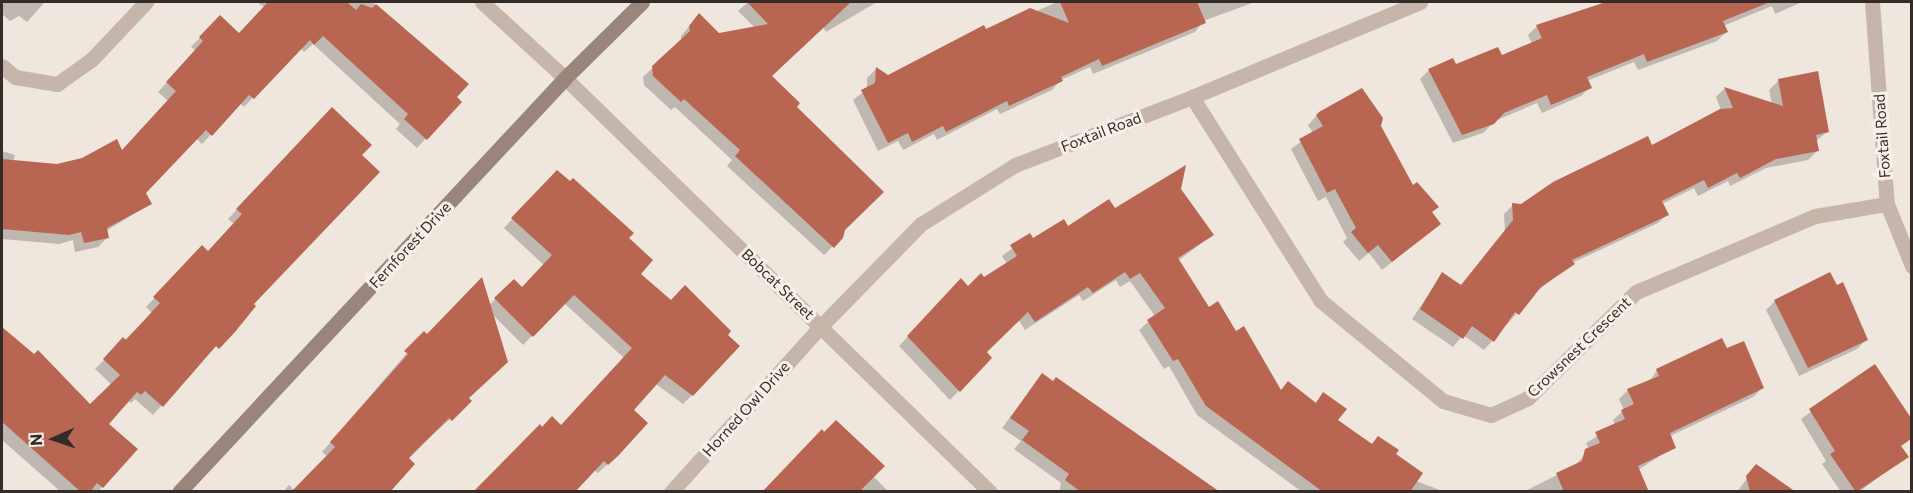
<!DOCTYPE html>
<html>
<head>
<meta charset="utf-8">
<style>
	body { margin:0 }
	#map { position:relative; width:1913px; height:493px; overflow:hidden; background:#efe6dd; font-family:Commissioner,sans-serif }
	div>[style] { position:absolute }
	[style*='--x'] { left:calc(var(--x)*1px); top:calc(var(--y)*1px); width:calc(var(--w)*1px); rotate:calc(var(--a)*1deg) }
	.shadow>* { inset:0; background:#0003 }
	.building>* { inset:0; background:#b86651 }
	.street>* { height:15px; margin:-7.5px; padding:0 7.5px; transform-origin:7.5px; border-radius:7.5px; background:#c6b5aa }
	.secondary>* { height:15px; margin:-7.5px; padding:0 7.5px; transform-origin:7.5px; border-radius:7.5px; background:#99857b }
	span { translate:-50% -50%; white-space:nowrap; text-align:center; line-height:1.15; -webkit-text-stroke:6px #f7f0e8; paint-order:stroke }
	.street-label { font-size:15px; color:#342c29 }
	.frame { position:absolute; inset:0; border:3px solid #342c29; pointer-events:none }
	.north { position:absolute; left:24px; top:409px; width:60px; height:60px; -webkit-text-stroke:4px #f7f0e8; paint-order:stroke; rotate:267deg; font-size:16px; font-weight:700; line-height:24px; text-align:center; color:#342c29 }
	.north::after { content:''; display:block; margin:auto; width:21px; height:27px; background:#342c29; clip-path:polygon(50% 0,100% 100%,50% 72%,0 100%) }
</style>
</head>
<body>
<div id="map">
	<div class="shadow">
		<div style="clip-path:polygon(2px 2px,45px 2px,27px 22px,19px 16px,10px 21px,2px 14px)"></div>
		<div style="clip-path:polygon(257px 2px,372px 2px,415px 41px,460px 102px,417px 148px,396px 129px,400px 124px,313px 44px,304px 52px,300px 48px,244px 107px,240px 103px,202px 144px,196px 138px,144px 193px,150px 204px,106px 231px,107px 238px,98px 247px,75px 252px,73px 240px,59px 244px,2px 239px,2px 151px,15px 155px,13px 162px,57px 165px,122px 152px,168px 101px,158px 92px,196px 51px,191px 47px,211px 26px,239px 34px,264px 7px)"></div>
		<div style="clip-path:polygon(748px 2px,877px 2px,826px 32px,823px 27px,770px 76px,795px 107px,844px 229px,842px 237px,824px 255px,727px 166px,732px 160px,675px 107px,671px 110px,644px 85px,643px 77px,681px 41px,681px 36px,699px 15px,718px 35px,755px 28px,738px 11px)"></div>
		<div style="clip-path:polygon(1057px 2px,1255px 2px,1203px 21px,1195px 32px,1093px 74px,1090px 67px,1061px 80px,1052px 90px,1000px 114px,997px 109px,937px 140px,934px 134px,903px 150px,898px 141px,878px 151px,853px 100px,867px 89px,867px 78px,876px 69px,888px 77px)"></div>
		<div style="clip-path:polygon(1605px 2px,1802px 2px,1775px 14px,1772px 6px,1723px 26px,1726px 32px,1717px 41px,1638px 70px,1634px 62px,1587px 81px,1590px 87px,1581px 96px,1542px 113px,1537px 103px,1495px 121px,1483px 133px,1453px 143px,1420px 79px,1429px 70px,1501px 57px,1532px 44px,1528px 35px,1537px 26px,1560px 17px,1562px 21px)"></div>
		<div style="clip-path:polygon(1779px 80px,1827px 132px,1816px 141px,1817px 151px,1808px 160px,1766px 168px,1730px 186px,1728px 181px,1698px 196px,1694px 188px,1662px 204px,1667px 214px,1658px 223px,1572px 263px,1535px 293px,1484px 350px,1463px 335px,1453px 347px,1412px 319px,1442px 274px,1460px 287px,1505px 231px,1504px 214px,1513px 205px,1522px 205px,1651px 147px,1721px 110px,1716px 97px,1724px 89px,1772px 104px,1769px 90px)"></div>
		<div style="clip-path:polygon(1319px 113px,1379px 126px,1412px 187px,1439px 224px,1382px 270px,1369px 253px,1359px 261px,1343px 242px,1347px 238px,1326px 197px,1318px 201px,1291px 149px,1313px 133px,1308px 125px)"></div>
		<div style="clip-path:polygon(323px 118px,360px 155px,234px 331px,206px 355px,153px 415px,135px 399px,131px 403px,128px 400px,106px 424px,135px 449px,102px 487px,98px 492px,61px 492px,2px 440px,2px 329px,90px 406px,112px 385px,95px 369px,152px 313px,146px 307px,193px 256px,208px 252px,234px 224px,228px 219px)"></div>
		<div style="clip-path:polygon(548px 181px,627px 239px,692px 395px,683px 404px,656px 384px,632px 410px,617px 455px,598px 473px,542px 428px,561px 426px,624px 358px,564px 303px,523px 345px,492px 314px,467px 398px,470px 401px,407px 458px,387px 492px,283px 492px,289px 485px,294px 490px,327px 456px,322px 452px,424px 333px,427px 336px,489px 305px,514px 281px,522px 289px,544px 265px,504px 228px)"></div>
		<div style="clip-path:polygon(1180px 189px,1212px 235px,1178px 261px,1208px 309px,1236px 333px,1280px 391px,1314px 404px,1324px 394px,1336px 421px,1371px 445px,1394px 454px,1416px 481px,1445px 492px,1302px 492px,1197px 415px,1169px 366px,1164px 369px,1139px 330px,1155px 316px,1130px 281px,1120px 287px,1116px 280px,1083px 301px,1079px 295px,1025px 330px,1018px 319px,985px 352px,990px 358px,950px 400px,899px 346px,952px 290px,968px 288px,1007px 264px,1002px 256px,1030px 235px,1033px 240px)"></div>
		<div style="clip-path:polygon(1775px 301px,1866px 340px,1857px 349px,1799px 376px,1766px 310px)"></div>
		<div style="clip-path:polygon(1727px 350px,1762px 388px,1753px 397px,1670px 436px,1674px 447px,1638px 470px,1644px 492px,1523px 492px,1575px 466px,1589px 449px,1586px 443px,1615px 425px,1613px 420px,1624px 410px,1619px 399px,1628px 390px,1649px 382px,1657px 370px)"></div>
		<div style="clip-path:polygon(1875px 366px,1912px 421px,1912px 436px,1900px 446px,1907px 456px,1859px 492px,1841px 492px,1822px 464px,1826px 461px,1801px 419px)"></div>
		<div style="clip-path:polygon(1042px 375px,1218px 492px,1059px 492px,1061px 483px,1014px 449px,1021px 441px,1002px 428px)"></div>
		<div style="clip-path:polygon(1756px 466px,1793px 492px,1737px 492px)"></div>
		<div style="clip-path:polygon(873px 476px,889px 492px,764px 492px)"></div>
	</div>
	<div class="building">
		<div style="clip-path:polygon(268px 2px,347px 2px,356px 10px,361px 4px,372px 8px,376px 4px,469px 84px,457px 97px,462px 102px,427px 140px,404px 119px,408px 114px,323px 36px,314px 45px,310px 40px,254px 99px,249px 95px,212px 136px,206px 130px,146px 193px,152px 204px,107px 228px,109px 238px,84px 243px,81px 232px,69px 235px,2px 229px,2px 159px,57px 164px,82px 158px,117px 139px,122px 150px,176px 91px,166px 82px,203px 41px,199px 37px,220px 15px,239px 33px)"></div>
		<div style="clip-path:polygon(747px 2px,851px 2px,772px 76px,800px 103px,797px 107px,884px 192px,845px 230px,843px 238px,834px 248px,735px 156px,740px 150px,684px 99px,681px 102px,653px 76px,652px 66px,690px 31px,689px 26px,699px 13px,719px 33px,768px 24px)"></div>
		<div style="clip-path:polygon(1060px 2px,1197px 2px,1206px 23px,1102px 66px,1099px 59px,1061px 77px,1063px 81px,1009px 106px,1007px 101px,946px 132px,943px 126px,912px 142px,908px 133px,888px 143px,861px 90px,875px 83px,876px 67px,888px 75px,984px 25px,986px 29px,1030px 8px,1069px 23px)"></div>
		<div style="clip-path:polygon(1606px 2px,1770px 2px,1723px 21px,1728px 32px,1647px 62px,1644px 54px,1587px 77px,1592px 88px,1551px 105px,1547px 95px,1504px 113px,1494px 124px,1462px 135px,1428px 69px,1453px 58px,1456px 64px,1498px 47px,1502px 55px,1542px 38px,1536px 25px)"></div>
		<div style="clip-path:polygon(1818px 71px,1829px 132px,1816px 135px,1819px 151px,1776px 159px,1740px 178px,1737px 173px,1708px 188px,1704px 180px,1662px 201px,1669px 215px,1572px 260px,1575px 264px,1541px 287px,1519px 315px,1515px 312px,1494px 342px,1472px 326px,1463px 339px,1420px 309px,1442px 272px,1461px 285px,1513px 220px,1512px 203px,1521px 204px,1553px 182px,1648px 136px,1652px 145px,1720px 109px,1733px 108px,1724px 87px,1783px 106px,1778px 79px)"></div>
		<div style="clip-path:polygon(1362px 88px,1383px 118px,1381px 126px,1413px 185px,1417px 182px,1439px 207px,1432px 212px,1441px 224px,1392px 262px,1378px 245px,1368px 253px,1351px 232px,1356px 228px,1335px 189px,1327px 193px,1299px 139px,1323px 126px,1316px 115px,1319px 112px)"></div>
		<div style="clip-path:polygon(332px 107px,372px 145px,362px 155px,380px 172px,254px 304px,256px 306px,235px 332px,219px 349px,216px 346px,163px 407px,145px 391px,141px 395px,137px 392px,109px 424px,138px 449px,103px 488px,97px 483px,90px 492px,81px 492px,2px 422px,2px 327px,34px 354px,38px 350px,90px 404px,120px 375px,103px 359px,123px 337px,126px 340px,160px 303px,153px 297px,202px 245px,208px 251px,242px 214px,236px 209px)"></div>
		<div style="clip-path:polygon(1186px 165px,1181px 189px,1214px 235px,1178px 258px,1209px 307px,1218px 301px,1236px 331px,1244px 326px,1281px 390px,1288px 381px,1316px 403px,1323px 392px,1347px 409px,1338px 420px,1372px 444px,1378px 436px,1399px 450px,1396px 454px,1423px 473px,1410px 492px,1323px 492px,1206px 406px,1178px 359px,1173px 361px,1147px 320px,1165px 308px,1140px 273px,1130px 279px,1125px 272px,1093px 293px,1088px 287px,1035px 322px,1028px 312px,987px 352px,992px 358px,960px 392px,907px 336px,961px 278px,968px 286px,981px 273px,984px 277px,1017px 256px,1010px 245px,1030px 233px,1033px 238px,1064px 219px,1068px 226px,1109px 199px,1115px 208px)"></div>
		<div style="clip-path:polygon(557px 170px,570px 181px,573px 178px,634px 233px,629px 238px,653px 260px,641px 274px,671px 300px,685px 285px,731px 331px,728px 335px,740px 346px,693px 396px,665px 375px,634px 410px,648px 423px,618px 456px,608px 465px,604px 461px,575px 492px,473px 492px,540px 424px,542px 427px,552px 416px,561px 425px,632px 348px,574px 295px,533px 337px,494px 298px,514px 279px,522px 287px,552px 255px,511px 218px)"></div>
		<div style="clip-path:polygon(1830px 272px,1837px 285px,1843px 282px,1868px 340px,1808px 368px,1774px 300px)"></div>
		<div style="clip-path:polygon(482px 277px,508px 362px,469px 398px,472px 401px,452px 421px,449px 418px,409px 458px,415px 464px,390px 492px,291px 492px,335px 447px,330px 442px,408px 354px,404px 351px,424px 331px,427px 334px)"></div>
		<div style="clip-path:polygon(1722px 338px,1727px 348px,1744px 341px,1764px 388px,1670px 433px,1676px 448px,1638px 466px,1649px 492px,1564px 492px,1556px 473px,1582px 461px,1585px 449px,1600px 443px,1595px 432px,1625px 419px,1621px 410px,1634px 404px,1627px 389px,1659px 376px,1656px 369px)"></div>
		<div style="clip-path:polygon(1875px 364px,1911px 418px,1911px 439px,1901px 446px,1909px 457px,1856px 492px,1830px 454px,1835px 451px,1809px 409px)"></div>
		<div style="clip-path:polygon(1042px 373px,1053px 381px,1056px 377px,1220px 492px,1081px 492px,1065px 480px,1069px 474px,1022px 440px,1029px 431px,1010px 418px)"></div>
		<div style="clip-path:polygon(836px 420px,885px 466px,859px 492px,762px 492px,822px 429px,824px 432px)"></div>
		<div style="clip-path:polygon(1756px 464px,1796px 492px,1750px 492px,1746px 476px)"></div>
	</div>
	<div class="street">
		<div style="--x:482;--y:2;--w:113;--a:42.5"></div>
		<div style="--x:565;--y:78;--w:593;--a:44.25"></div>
		<div style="--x:1872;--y:2;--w:203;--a:85.8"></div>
		<div style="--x:1887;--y:204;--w:67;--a:68"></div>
		<div style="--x:2;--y:66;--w:17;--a:40"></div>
		<div style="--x:15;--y:77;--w:43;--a:9.5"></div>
		<div style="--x:57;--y:84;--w:43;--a:-35.5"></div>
		<div style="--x:92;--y:59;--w:79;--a:-46.5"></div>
		<div style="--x:1192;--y:97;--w:241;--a:57.7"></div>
		<div style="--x:1321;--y:301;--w:158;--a:39.3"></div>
		<div style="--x:1443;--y:401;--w:50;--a:16.3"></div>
		<div style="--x:1491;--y:415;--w:41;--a:-24.7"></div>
		<div style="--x:1528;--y:398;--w:151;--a:-44.5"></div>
		<div style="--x:1636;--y:292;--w:194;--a:-23"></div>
		<div style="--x:1815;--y:216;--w:73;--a:-9.5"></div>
		<div style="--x:671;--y:492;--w:224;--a:-47.9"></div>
		<div style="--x:821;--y:326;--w:143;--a:-45.6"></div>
		<div style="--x:921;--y:224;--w:111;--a:-32.1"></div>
		<div style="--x:1015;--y:165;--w:190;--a:-21"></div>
		<div style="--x:1192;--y:97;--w:247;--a:-22.6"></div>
	</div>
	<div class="secondary">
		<div style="--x:179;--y:492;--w:566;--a:-47"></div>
		<div style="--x:565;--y:78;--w:108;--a:-44.6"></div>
	</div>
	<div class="street-label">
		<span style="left:1101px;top:132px;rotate:-21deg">Foxtail Road</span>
		<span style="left:1882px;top:136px;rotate:-94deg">Foxtail Road</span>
		<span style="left:410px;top:245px;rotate:-47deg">Fernforest Drive</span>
		<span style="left:778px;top:284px;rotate:44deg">Bobcat Street</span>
		<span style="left:1579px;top:347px;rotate:-44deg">Crowsnest Crescent</span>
		<span style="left:746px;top:409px;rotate:-48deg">Horned Owl Drive</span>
	</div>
	<div class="frame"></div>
	<div class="north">N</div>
</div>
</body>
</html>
